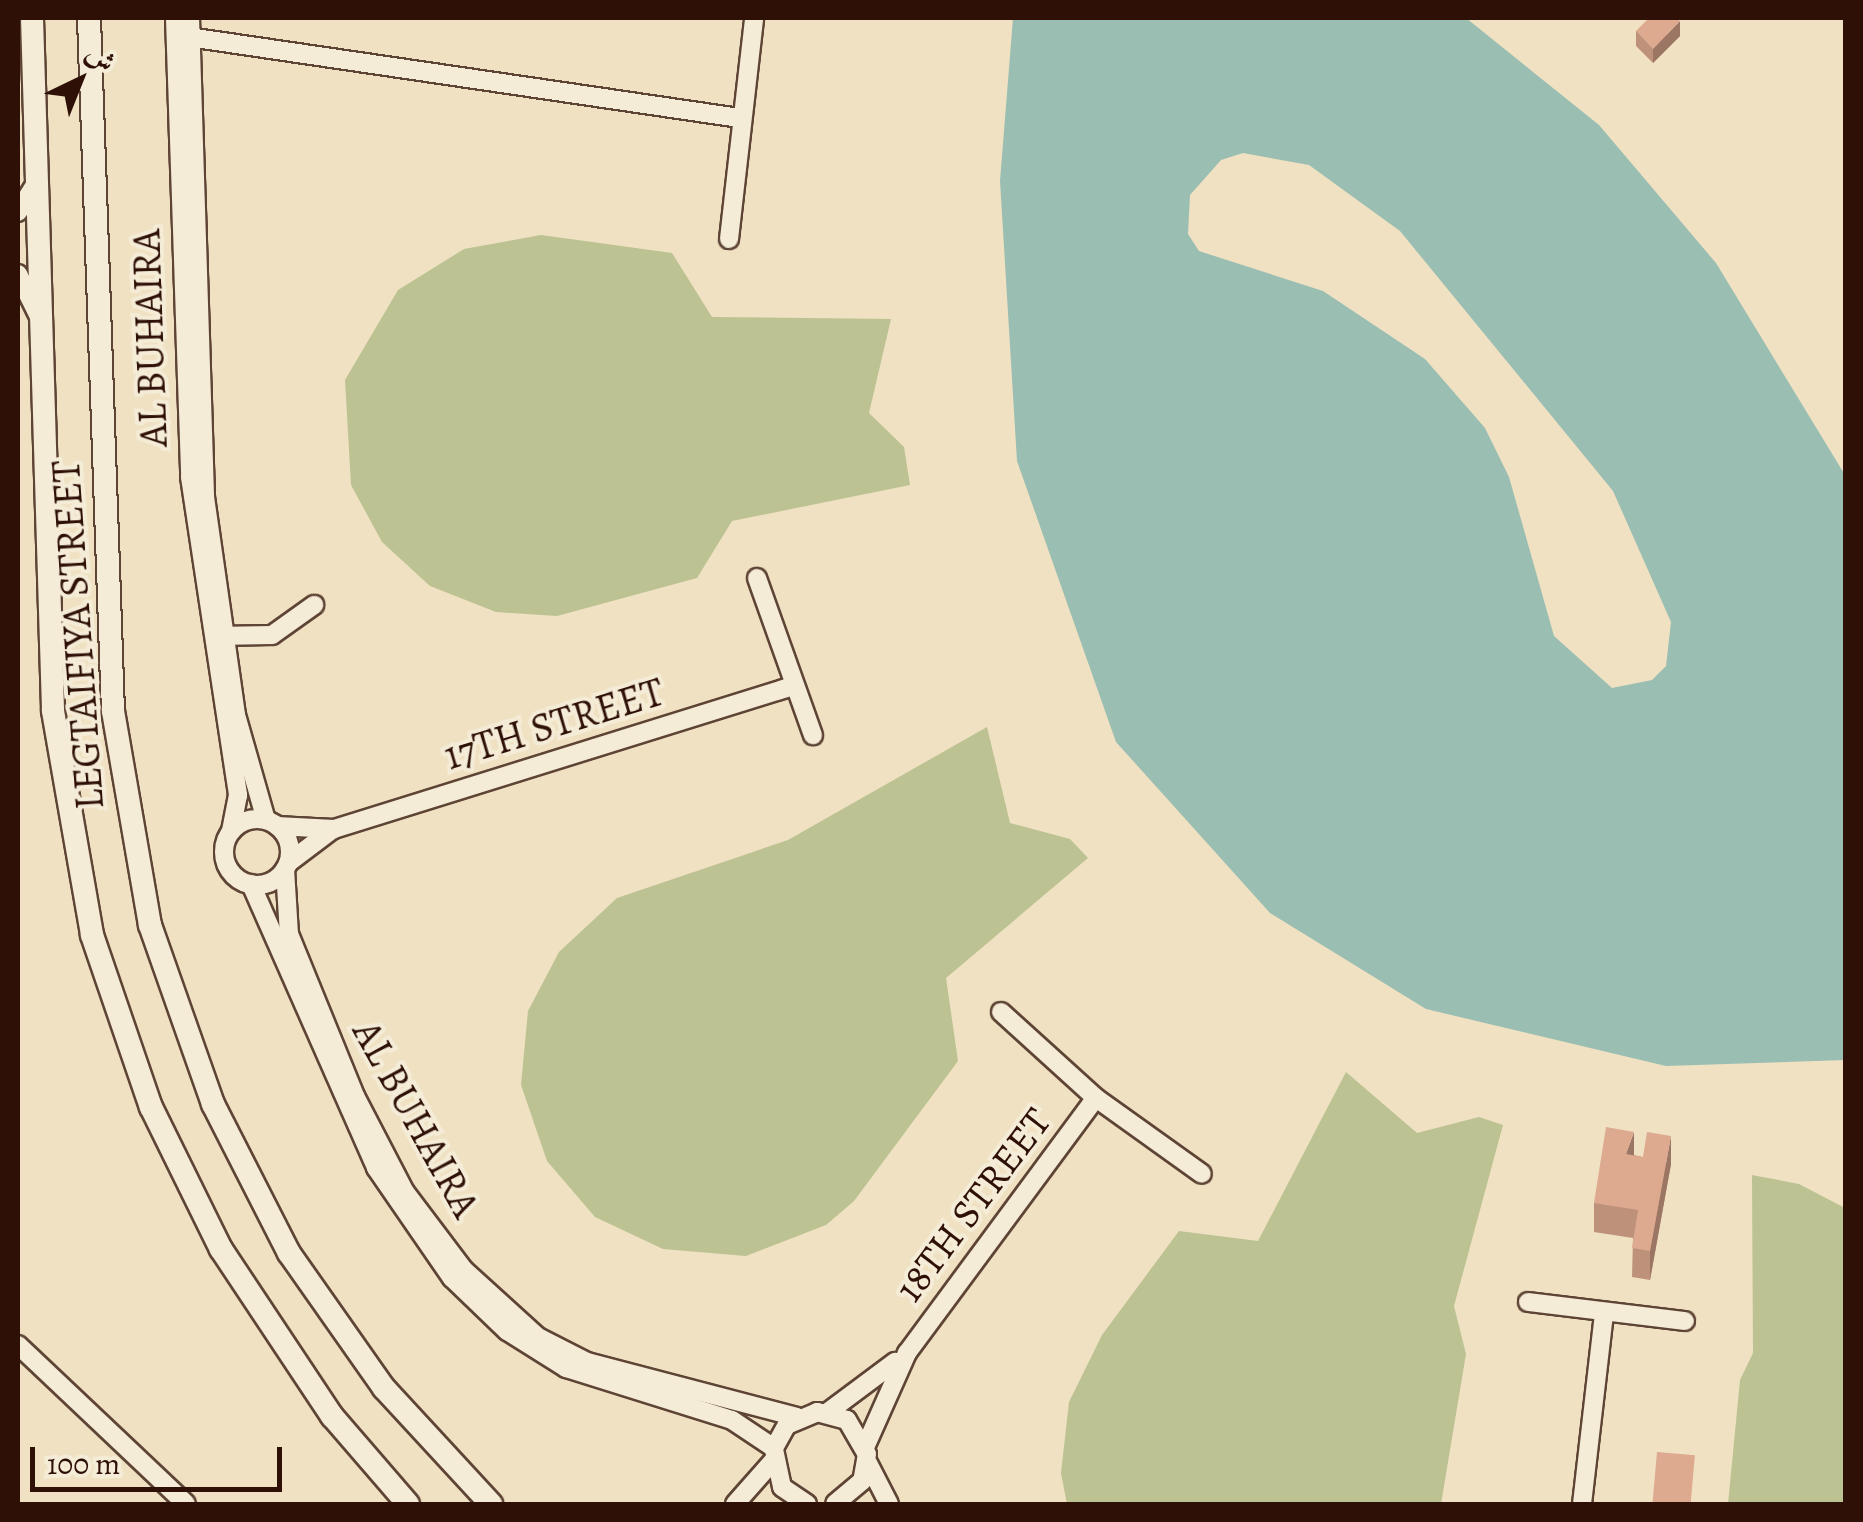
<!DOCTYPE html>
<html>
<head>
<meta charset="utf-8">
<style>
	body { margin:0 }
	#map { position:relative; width:1863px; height:1522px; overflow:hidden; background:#efe1c2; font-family:Alegreya,Amiri,serif }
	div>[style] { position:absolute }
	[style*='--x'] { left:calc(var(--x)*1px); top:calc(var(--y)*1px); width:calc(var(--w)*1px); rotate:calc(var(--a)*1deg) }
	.green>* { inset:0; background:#bcc291 }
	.water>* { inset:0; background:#9abeb2 }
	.roads { filter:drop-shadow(2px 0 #5e4435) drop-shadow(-2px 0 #5e4435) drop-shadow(0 2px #5e4435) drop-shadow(0 -2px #5e4435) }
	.minor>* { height:18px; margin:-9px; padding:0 9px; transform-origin:9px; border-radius:9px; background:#f5ecd7 }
	.minor>.ring { margin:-9px; padding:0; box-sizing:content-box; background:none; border:18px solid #f5ecd7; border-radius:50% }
	.tertiary>* { height:22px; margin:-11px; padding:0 11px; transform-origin:11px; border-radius:11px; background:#f5ecd7 }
	.wall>* { inset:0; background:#be917b }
	.shaded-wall>* { inset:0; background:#9b7664 }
	.building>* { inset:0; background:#dda98f; transform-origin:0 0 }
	span { translate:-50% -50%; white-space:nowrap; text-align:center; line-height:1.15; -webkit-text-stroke:8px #f5ecd7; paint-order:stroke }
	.street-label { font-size:40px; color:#2e1006 }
	.frame { position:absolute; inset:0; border:20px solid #2e1006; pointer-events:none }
	.north { position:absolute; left:30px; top:30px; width:100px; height:100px; -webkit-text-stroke:8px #f5ecd7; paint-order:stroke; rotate:43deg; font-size:28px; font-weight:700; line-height:40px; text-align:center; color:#2e1006 }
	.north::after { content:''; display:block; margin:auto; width:35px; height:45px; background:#2e1006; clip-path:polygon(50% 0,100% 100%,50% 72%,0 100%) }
	.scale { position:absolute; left:30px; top:1447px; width:252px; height:45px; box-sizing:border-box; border:5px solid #2e1006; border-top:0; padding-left:12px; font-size:30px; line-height:35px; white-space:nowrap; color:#2e1006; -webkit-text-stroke:8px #f5ecd7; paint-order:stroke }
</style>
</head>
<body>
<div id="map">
	<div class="green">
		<div style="clip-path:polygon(541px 235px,672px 253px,712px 317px,891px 319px,869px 413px,904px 447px,910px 485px,732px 521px,697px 578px,557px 616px,496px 612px,430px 586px,382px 542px,351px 485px,345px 380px,398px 290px,464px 249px)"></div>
		<div style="clip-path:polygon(987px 727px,1010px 823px,1070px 839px,1088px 858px,946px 978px,958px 1061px,854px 1201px,826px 1225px,746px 1256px,663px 1249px,595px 1217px,547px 1161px,521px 1085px,528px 1011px,559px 952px,617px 898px,788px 840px)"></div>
		<div style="clip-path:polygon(1346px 1072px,1417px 1133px,1479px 1117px,1503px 1125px,1454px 1306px,1466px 1354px,1441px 1504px,1067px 1504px,1061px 1473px,1069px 1402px,1102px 1335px,1179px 1231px,1258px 1241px)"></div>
		<div style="clip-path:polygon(1752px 1175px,1799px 1184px,1845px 1208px,1845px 1504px,1728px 1504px,1740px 1380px,1753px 1353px)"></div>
	</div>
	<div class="water">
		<div style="clip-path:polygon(evenodd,1013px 18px,1466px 18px,1599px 125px,1716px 263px,1845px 475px,1845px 1060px,1666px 1066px,1426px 1009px,1270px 913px,1116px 742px,1017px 461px,1000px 181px,1013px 18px,1243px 153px,1309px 165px,1400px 231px,1613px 491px,1671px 622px,1666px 666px,1652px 680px,1612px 688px,1554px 636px,1509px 477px,1485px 428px,1425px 359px,1323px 291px,1199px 251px,1188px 234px,1190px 195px,1221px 160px,1243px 153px)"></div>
	</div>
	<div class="roads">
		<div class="minor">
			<div style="--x:175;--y:18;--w:459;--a:88.1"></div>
			<div style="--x:190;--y:477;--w:322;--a:81.4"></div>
			<div style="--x:238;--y:795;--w:37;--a:101"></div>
			<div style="--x:190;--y:18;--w:479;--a:88.2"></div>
			<div style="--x:205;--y:497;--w:220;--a:81.9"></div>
			<div style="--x:236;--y:715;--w:109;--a:74.1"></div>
			<div style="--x:182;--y:36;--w:563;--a:8.37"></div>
			<div style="--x:18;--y:212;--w:36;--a:-58"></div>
			<div style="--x:729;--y:239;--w:222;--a:-83.5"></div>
			<div style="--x:18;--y:274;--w:50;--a:63.9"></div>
			<div style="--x:757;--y:578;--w:167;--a:70.4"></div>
			<div style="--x:215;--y:636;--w:57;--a:-1"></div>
			<div style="--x:272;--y:635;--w:52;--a:-35.5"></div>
			<div class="ring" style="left:224px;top:819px;width:48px;height:48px"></div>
			<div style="--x:277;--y:826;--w:57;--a:3"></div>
			<div style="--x:334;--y:829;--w:482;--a:-17.3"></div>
			<div style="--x:288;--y:863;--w:56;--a:-37.1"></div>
			<div style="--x:285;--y:869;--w:65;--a:86.5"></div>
			<div style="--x:289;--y:934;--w:175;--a:67.8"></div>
			<div style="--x:355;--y:1096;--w:108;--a:62.5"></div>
			<div style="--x:405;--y:1192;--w:98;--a:52.9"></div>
			<div style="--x:464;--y:1270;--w:100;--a:42.2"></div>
			<div style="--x:538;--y:1337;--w:55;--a:27"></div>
			<div style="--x:587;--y:1362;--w:217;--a:14.7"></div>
			<div style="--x:251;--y:884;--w:310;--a:66.2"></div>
			<div style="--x:376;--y:1168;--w:134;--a:55.4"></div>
			<div style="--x:452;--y:1278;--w:76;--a:43.9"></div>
			<div style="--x:507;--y:1331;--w:70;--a:32.1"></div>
			<div style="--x:566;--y:1368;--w:174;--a:17.4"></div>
			<div style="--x:732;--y:1420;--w:50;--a:33.7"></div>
			<div style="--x:1001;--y:1012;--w:128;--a:42.2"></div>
			<div style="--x:1096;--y:1098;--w:130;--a:35.6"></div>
			<div style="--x:1528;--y:1302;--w:158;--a:6.9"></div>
			<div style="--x:18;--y:1345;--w:231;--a:43.4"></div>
			<div style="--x:828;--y:1412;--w:84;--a:-36.7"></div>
			<div style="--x:866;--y:1445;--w:101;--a:-66"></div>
			<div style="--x:907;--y:1353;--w:317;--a:-53.5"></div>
			<div style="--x:868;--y:1463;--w:46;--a:62.9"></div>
			<div style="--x:735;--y:1504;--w:57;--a:-48.5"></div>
			<div style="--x:807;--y:1504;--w:30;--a:-146"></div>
			<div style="--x:782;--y:1487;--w:40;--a:-102"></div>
			<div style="--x:774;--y:1448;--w:26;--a:-61"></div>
			<div style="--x:787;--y:1425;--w:33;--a:-23"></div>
			<div style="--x:817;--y:1412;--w:31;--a:15"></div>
			<div style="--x:847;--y:1420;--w:39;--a:60"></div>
			<div style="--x:867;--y:1454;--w:27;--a:100"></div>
			<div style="--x:862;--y:1481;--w:35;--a:140"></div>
			<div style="--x:1582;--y:1504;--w:191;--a:-83.4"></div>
		</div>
		<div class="tertiary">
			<div style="--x:32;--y:18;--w:693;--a:88.26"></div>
			<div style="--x:53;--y:711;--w:227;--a:80.1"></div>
			<div style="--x:92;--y:935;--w:182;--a:71.1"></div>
			<div style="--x:151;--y:1107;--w:158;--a:63.8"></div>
			<div style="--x:221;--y:1249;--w:201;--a:56.4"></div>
			<div style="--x:332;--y:1416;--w:116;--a:49.2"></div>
			<div style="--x:89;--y:18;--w:693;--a:88.02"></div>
			<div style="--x:113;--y:711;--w:217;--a:80.2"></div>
			<div style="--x:150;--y:925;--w:190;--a:70.6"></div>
			<div style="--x:213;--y:1104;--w:167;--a:63"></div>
			<div style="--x:289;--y:1253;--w:165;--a:54.9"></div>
			<div style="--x:384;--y:1388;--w:158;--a:47.3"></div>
		</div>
	</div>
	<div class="wall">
		<div style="clip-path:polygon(1636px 31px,1680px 36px,1653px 63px,1636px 46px)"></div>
		<div style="clip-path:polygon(1634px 1155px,1671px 1164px,1650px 1280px,1632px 1277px,1633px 1238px,1594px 1232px,1594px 1203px)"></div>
	</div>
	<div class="shaded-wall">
		<div style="clip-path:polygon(1680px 21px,1680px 36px,1653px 63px,1653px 49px)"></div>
		<div style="clip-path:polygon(1634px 1132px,1634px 1161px,1626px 1154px)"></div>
		<div style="clip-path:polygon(1671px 1136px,1671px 1164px,1650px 1280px,1650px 1251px)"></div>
	</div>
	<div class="building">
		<div style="clip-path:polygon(1649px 18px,1675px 18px,1680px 21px,1653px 49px,1636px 31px)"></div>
		<div style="clip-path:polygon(1606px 1127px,1634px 1132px,1626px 1154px,1643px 1157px,1647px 1132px,1671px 1136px,1650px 1251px,1632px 1248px,1638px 1210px,1594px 1203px)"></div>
		<div style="left:1657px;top:1452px;width:38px;height:52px;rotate:5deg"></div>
	</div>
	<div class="street-label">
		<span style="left:150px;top:338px;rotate:-92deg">AL BUHAIRA</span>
		<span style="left:78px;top:635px;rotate:-94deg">LEGTAIFIYA STREET</span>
		<span style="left:554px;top:724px;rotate:-17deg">17TH STREET</span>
		<span style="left:416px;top:1119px;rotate:61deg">AL BUHAIRA</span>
		<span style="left:973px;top:1205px;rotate:-53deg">18TH STREET</span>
	</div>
	<div class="frame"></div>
	<div class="north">ش</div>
	<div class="scale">100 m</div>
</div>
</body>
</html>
